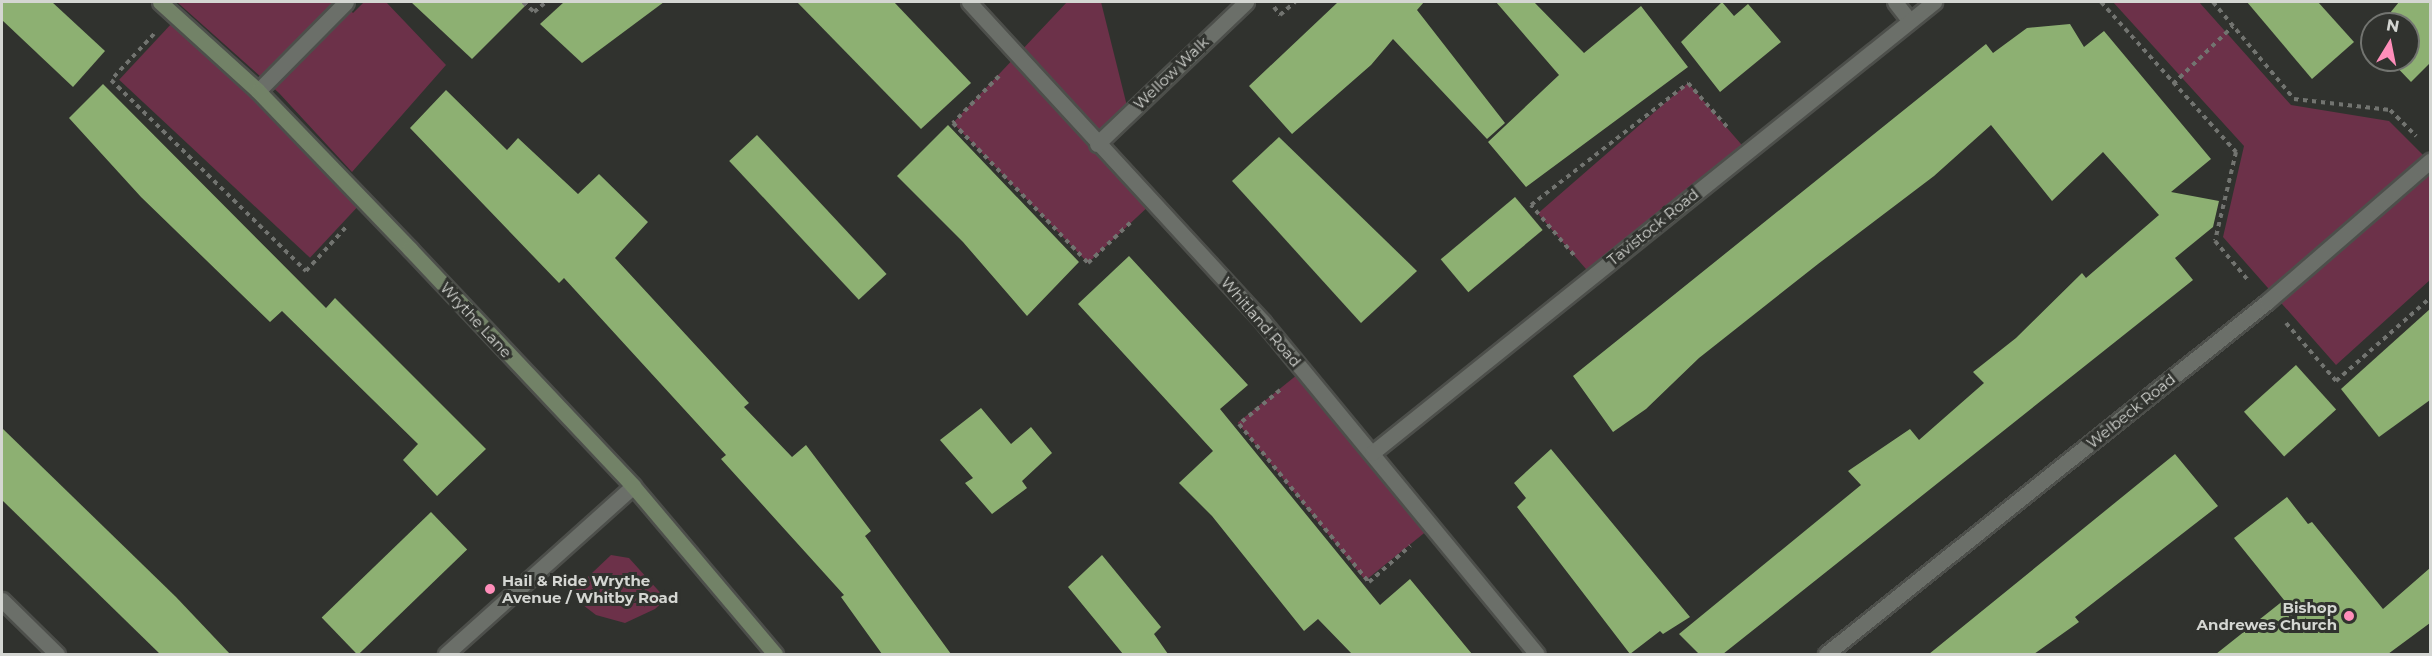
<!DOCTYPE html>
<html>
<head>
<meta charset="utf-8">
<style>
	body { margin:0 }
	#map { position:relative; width:2432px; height:656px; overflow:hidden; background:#30322e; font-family:Montserrat,sans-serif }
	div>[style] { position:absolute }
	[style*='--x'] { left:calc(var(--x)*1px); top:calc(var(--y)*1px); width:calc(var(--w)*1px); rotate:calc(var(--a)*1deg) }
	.green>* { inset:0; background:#6c3149; transform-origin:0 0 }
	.building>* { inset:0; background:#8db072; transform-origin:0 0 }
	.path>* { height:4px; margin-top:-2px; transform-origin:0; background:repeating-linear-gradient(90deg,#727470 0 4.5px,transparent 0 9px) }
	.roads { filter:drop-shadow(2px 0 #4d4f4b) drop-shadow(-2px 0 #4d4f4b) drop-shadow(0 2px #4d4f4b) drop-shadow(0 -2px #4d4f4b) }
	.minor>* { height:15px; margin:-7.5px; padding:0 7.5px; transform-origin:7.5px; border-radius:7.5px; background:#6b6f69 }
	.secondary>* { height:15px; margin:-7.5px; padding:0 7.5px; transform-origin:7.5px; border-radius:7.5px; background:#728267 }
	.dots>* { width:16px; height:16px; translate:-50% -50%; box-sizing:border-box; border:3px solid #30322e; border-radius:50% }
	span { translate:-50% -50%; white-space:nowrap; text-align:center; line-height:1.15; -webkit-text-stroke:6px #30322e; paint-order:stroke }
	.street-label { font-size:15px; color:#d4d6d2 }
	.poi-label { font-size:15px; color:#d4d6d2; font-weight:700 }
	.left { translate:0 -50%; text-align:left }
	.right { translate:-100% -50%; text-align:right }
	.frame { position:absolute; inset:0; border:3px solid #d4d6d2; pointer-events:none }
	.north { position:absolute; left:2360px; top:12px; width:60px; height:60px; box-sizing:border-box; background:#30322e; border:2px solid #727470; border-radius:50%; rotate:10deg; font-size:16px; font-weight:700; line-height:24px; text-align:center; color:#d4d6d2 }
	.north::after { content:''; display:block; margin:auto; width:21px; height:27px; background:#ff8eba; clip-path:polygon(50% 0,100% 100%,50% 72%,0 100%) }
</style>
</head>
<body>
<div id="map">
	<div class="green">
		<div style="clip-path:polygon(177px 2px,342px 2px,353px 13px,364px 2px,386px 2px,446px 65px,352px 172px,279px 93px)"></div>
		<div style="clip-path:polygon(1067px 2px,1101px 2px,1129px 114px,1098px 143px,1152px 203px,1088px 263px,953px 123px)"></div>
		<div style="clip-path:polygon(2113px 2px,2199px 2px,2291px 105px,2389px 121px,2430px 162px,2430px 280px,2336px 365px,2223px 237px,2244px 146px)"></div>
		<div style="left:173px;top:22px;width:261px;height:79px;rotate:43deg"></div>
		<div style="left:1688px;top:83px;width:89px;height:199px;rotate:49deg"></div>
		<div style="left:1303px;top:370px;width:203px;height:84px;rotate:51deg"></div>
		<div style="clip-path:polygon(611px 555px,629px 558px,666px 599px,655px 609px,625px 623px,596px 615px,583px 605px,572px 592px)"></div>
	</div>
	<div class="building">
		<div style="clip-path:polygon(2px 2px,52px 2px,105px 51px,73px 87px,2px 20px)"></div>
		<div style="clip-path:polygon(411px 2px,529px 2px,472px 59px)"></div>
		<div style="clip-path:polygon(564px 2px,664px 2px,582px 63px,540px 24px)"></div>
		<div style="clip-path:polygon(797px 2px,894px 2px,971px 83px,921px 129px)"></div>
		<div style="clip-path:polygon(1338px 2px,1424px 2px,1417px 10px,1505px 123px,1487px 139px,1393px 39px,1371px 65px,1292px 134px,1249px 86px)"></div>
		<div style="clip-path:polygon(1496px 2px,1534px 2px,1584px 53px,1641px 6px,1688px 67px,1526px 187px,1488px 142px,1559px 75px)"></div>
		<div style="clip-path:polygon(1722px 2px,1734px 16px,1748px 4px,1781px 42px,1720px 92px,1681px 42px)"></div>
		<div style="clip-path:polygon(2247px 2px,2318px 2px,2354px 42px,2312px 79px)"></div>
		<div style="clip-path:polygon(2399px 2px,2430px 2px,2430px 63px,2411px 82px,2390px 60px,2408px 60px,2408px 24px,2381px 24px)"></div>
		<div style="clip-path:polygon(2070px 24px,2084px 47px,2104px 31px,2211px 159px,2171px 192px,2219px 201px,2213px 227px,2175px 258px,2193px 280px,1723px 654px,1699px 654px,1679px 634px,1861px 485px,1848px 471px,1910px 429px,1919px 440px,1984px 383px,1973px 372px,2016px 338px,2082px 273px,2086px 278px,2159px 215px,2103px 152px,2052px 201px,1991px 125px,1934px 176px,1818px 264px,1699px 358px,1646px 409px,1613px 432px,1573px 376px,1986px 44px,1993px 53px,2027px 28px)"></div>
		<div style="clip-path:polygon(103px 84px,326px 308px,335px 298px,486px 449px,437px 496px,403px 460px,418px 444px,282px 311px,270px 322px,141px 197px,69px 118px)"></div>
		<div style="clip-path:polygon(446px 90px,507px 150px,518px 138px,578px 194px,599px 174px,648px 222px,615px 258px,749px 403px,744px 407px,792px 457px,806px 445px,871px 531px,865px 536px,951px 654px,882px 654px,841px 597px,844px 595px,721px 459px,726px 455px,564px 278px,559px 283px,410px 128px)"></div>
		<div style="clip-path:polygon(948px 125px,1079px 262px,1027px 316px,963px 242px,897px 176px)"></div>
		<div style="left:757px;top:135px;width:190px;height:38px;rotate:47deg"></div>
		<div style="clip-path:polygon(1279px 137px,1417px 271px,1361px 323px,1232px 181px)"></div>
		<div style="left:1515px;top:197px;width:43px;height:97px;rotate:50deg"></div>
		<div style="clip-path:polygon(1129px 256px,1248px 385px,1220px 409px,1380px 605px,1410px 579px,1472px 654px,1352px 654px,1318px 619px,1304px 631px,1212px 516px,1179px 483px,1213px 451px,1078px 304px)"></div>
		<div style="clip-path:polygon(2430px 309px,2430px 400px,2379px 437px,2341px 389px)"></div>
		<div style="left:2296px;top:365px;width:60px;height:70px;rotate:48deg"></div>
		<div style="clip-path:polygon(981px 408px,1011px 444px,1031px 427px,1052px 453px,1022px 481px,1027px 488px,992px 514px,965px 483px,973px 478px,940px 440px)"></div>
		<div style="clip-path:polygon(2px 428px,176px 597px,230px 654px,160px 654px,2px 500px)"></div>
		<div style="clip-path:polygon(1551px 449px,1690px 617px,1663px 634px,1660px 631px,1630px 654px,1517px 507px,1526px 498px,1514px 483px)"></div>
		<div style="clip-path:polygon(2175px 454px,2218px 506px,2075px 617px,2079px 622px,2034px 654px,1929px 654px)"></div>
		<div style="clip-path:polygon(2287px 497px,2308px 524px,2312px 522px,2383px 609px,2430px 568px,2430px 623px,2388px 654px,2216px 654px,2284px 600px,2234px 538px)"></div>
		<div style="left:431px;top:512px;width:52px;height:152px;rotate:46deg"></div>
		<div style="clip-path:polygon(1102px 555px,1161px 627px,1154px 634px,1168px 654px,1123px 654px,1068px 587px)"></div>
	</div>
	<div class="path">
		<div style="--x:523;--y:2;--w:15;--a:42"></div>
		<div style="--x:534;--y:12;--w:16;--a:-40"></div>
		<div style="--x:2101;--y:2;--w:202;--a:48"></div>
		<div style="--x:2236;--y:152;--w:91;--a:103.3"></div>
		<div style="--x:2215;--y:241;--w:50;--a:49.9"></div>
		<div style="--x:2213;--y:2;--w:126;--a:50.1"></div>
		<div style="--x:2294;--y:99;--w:97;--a:6.5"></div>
		<div style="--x:2390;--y:110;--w:37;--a:45"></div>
		<div style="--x:1274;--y:7;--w:10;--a:53"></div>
		<div style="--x:1280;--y:15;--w:20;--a:-41"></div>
		<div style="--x:154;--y:34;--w:63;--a:133.1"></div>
		<div style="--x:111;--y:80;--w:273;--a:44.4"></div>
		<div style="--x:306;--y:271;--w:61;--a:-47.7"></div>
		<div style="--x:999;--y:76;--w:66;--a:134.4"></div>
		<div style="--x:953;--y:123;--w:194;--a:46"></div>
		<div style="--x:1088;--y:263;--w:59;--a:-43.6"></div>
		<div style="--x:2173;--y:84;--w:83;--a:-44"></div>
		<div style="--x:1574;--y:255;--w:66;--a:-130.7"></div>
		<div style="--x:1531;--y:205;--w:199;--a:-37.8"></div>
		<div style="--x:1688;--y:83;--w:62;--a:48.3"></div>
		<div style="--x:2286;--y:323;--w:77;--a:49.2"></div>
		<div style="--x:2336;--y:381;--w:125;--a:-41.4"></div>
		<div style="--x:1280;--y:390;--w:53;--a:140.3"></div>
		<div style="--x:1239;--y:424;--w:205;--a:50.6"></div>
		<div style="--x:1369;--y:582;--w:55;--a:-41.3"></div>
	</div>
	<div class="roads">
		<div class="minor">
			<div style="--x:969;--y:2;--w:435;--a:47.4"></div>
			<div style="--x:1263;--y:322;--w:430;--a:50.5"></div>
			<div style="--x:1895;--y:2;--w:23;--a:52"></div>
			<div style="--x:258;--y:91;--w:125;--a:-45.3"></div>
			<div style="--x:1097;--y:144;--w:206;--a:-43.6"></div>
			<div style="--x:1372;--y:453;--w:721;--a:-38.75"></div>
			<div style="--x:2;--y:600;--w:77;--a:44.5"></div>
			<div style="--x:446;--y:654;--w:251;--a:-41.9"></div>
			<div style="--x:1826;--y:654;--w:564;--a:-38.6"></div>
			<div style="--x:2267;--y:302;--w:216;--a:-40.9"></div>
		</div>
		<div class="secondary">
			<div style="--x:160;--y:2;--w:132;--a:42.2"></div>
			<div style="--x:258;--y:91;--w:219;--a:46.1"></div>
			<div style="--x:410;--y:249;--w:325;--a:46.7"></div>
			<div style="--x:633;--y:486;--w:220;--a:49.8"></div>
		</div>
	</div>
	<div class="dots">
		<div style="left:490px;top:589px;background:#ff8eba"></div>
		<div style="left:2349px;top:616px;background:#ff8eba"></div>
	</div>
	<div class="street-label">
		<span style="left:1171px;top:73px;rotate:-44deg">Wellow Walk</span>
		<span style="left:1653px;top:227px;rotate:-39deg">Tavistock Road</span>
		<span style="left:476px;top:320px;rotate:47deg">Wrythe Lane</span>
		<span style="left:1261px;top:322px;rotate:49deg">Whitland Road</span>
		<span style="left:2131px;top:411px;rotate:-39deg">Welbeck Road</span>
	</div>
	<div class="poi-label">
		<span class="left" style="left:502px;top:589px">Hail &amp; Ride Wrythe<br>Avenue / Whitby Road</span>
		<span class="right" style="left:2337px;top:616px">Bishop<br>Andrewes Church</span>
	</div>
	<div class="frame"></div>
	<div class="north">N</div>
</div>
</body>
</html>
